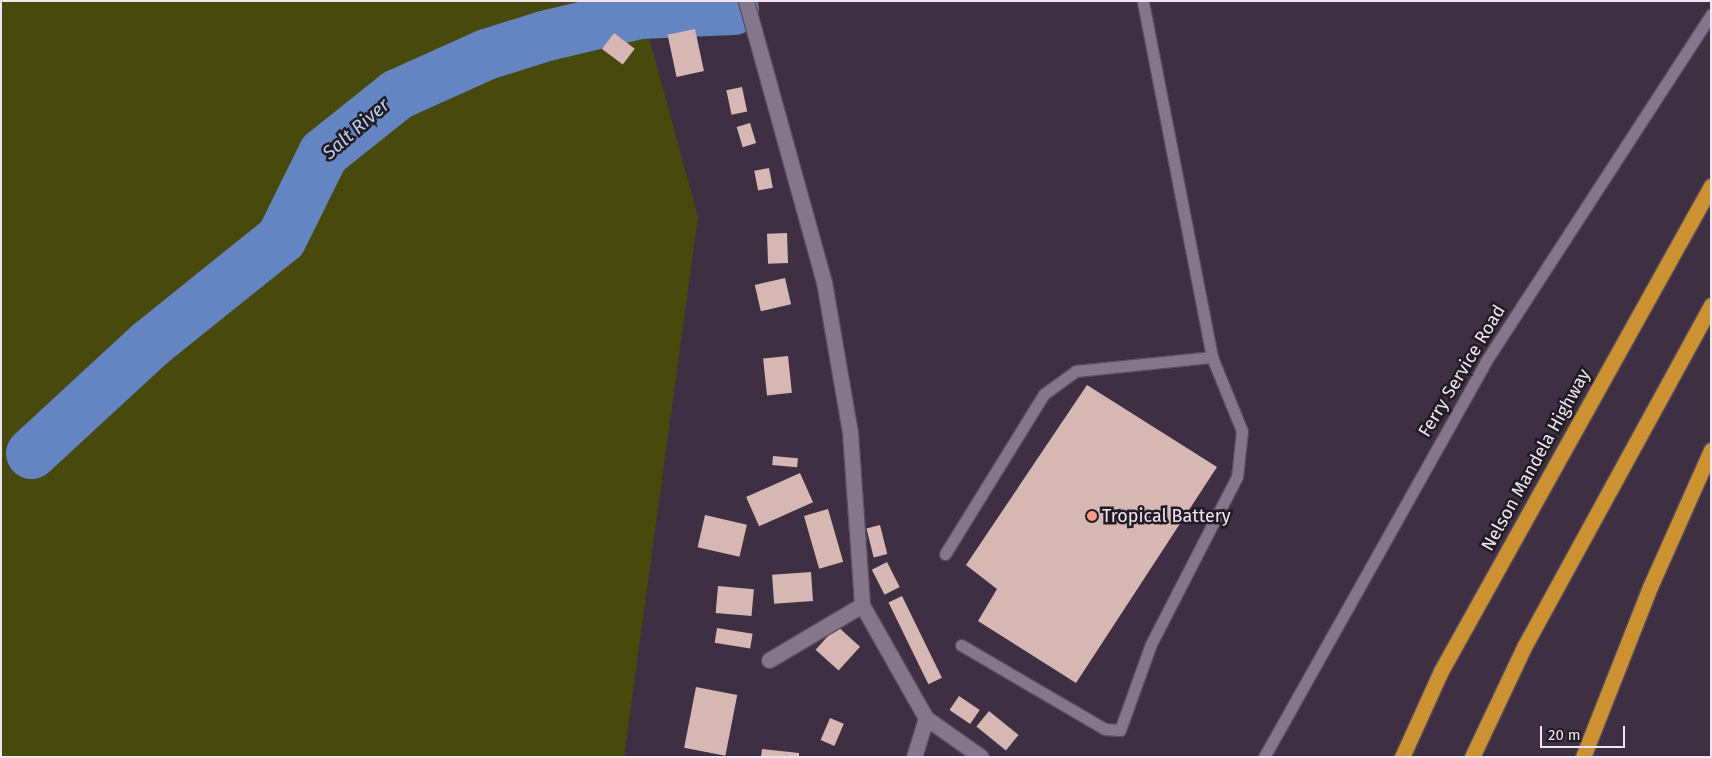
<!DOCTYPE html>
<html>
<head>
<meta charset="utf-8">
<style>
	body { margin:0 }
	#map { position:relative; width:1712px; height:758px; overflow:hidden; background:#3e3042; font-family:"Fira Sans",sans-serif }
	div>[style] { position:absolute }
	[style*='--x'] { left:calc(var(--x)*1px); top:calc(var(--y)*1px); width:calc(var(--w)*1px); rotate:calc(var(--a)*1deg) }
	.green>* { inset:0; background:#48490c }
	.river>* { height:51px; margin:-25.5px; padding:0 25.5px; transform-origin:25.5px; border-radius:25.5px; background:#6585c2 }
	.building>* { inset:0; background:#d6b7b4; transform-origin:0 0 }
	.roads { filter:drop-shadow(1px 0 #5a4e5d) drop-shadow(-1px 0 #5a4e5d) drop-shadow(0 1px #5a4e5d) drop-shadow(0 -1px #5a4e5d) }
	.lane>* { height:11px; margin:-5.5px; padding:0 5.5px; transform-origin:5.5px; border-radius:5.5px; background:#86768b }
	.street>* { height:15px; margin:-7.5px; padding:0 7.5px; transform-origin:7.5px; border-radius:7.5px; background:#86768b }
	.highway>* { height:15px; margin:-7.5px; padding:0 7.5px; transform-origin:7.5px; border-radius:7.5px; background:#cc9130 }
	.dots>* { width:14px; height:14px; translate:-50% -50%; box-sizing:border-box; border:2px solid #211b23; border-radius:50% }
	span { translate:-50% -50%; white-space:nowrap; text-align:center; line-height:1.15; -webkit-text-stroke:5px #211b23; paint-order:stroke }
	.street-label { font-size:18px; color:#efe6f2 }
	.poi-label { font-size:18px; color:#efe6f2 }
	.left { translate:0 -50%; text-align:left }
	.water-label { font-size:19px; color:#bacdef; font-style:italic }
	.frame { position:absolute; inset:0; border:2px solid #efe6f2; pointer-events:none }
	.scale { position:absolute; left:1540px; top:726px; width:85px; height:22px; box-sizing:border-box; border:2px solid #efe6f2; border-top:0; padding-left:6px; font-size:15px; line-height:18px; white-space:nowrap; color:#efe6f2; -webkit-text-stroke:4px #211b23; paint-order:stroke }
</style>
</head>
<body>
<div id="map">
	<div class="green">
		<div style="clip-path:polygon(1px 1px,639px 1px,698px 217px,624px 757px,1px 757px)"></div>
	</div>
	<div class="river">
		<div style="--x:31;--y:453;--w:161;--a:-42.7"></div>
		<div style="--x:149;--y:344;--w:169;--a:-38.8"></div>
		<div style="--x:281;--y:238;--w:95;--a:-63.7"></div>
		<div style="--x:323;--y:153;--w:95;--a:-38.6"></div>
		<div style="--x:397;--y:94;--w:98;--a:-24.2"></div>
		<div style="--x:486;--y:54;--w:60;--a:-17.5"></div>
		<div style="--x:543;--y:36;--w:99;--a:-13.5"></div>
		<div style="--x:639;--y:13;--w:94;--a:-2.4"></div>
	</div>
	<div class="building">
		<div style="left:695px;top:29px;width:43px;height:28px;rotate:78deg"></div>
		<div style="left:614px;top:33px;width:26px;height:20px;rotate:37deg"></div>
		<div style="left:742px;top:87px;width:25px;height:16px;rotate:78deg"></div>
		<div style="left:750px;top:123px;width:21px;height:14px;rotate:73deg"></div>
		<div style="left:769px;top:168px;width:20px;height:15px;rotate:79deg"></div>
		<div style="left:787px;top:233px;width:30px;height:20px;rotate:88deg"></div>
		<div style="left:785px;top:278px;width:27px;height:31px;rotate:77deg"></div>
		<div style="left:788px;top:356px;width:37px;height:25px;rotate:84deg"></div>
		<div style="clip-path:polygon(1087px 385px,1217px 467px,1076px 683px,978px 621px,997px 589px,966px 565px)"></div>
		<div style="left:773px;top:456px;width:25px;height:9px;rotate:5deg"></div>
		<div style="left:800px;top:473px;width:32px;height:59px;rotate:66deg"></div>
		<div style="left:828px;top:509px;width:55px;height:25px;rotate:74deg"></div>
		<div style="left:705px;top:515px;width:43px;height:33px;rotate:13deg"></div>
		<div style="left:880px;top:525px;width:30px;height:14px;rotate:76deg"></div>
		<div style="left:887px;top:562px;width:28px;height:17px;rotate:63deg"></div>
		<div style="left:811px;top:572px;width:29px;height:39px;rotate:86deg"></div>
		<div style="left:718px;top:586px;width:36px;height:27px;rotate:5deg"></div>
		<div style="left:902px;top:596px;width:91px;height:15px;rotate:64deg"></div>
		<div style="left:837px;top:626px;width:31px;height:32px;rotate:42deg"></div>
		<div style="left:717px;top:628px;width:36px;height:15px;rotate:9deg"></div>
		<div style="left:696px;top:687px;width:42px;height:62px;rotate:11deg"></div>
		<div style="left:959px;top:696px;width:25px;height:17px;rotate:34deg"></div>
		<div style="left:989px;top:711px;width:38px;height:20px;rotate:39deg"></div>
		<div style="left:830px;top:718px;width:15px;height:24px;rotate:23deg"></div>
		<div style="clip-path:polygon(762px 749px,799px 753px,799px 757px,761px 757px)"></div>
	</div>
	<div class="roads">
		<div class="lane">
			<div style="--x:945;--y:554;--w:188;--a:-58.3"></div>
			<div style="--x:1044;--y:394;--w:39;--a:-36"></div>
			<div style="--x:1076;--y:371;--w:137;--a:-5.9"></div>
			<div style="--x:961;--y:645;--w:167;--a:30.3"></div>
			<div style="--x:1105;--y:729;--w:15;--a:4"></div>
			<div style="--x:1120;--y:730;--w:91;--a:-70.2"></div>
			<div style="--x:1151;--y:644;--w:188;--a:-62.8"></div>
			<div style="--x:1237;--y:477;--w:46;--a:-83.8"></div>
			<div style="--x:1242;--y:431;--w:80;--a:-112.1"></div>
			<div style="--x:1212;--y:357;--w:363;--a:-101"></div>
			<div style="--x:1264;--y:757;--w:454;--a:-60.7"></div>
			<div style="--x:1486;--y:361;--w:413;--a:-57"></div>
		</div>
		<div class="street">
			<div style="--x:746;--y:1;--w:292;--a:74.5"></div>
			<div style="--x:824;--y:282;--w:152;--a:80.2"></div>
			<div style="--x:850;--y:432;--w:173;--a:86"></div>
			<div style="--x:862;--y:605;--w:130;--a:60.5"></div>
			<div style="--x:926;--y:718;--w:67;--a:35.3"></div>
			<div style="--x:769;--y:660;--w:108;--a:-30.6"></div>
			<div style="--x:914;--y:757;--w:41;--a:-72.9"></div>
		</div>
		<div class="highway">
			<div style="--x:1402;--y:757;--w:94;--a:-65.6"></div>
			<div style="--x:1441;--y:671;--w:555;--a:-60.9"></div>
			<div style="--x:1472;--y:757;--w:122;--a:-64.7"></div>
			<div style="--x:1524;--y:647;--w:390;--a:-61.3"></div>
			<div style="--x:1583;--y:757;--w:183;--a:-68.5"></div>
			<div style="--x:1650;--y:587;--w:150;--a:-66"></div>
		</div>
	</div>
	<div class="dots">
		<div style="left:1092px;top:516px;background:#f49e87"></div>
	</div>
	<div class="street-label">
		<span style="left:1462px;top:371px;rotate:-59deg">Ferry Service Road</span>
		<span style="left:1536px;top:460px;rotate:-61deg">Nelson Mandela Highway</span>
	</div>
	<div class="poi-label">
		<span class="left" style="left:1102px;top:516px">Tropical Battery</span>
	</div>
	<div class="water-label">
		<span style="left:356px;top:129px;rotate:-41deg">Salt River</span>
	</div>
	<div class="frame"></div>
	<div class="scale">20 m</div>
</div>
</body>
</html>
